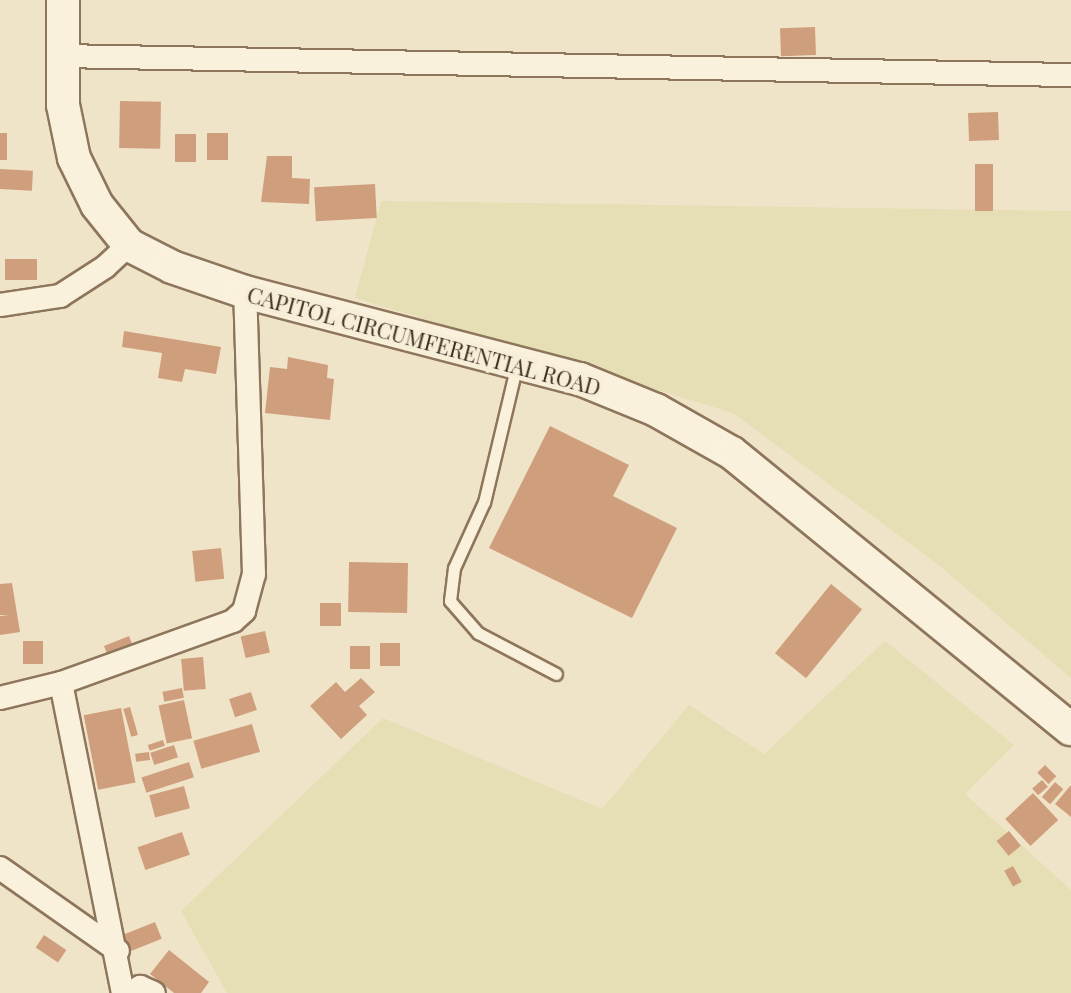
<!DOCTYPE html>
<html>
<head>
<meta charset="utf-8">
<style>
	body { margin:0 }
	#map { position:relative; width:1071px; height:993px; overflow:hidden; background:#f0e4c8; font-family:"Playfair Display",serif }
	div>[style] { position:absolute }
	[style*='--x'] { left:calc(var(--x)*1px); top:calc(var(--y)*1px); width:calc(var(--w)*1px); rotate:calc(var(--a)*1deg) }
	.farmland>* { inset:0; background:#e6deb5 }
	.building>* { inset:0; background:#cf9f7d; transform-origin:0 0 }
	.roads { filter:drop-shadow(2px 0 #8d765c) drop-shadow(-2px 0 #8d765c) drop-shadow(0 2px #8d765c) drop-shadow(0 -2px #8d765c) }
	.lane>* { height:11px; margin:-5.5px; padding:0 5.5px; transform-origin:5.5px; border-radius:5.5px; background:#faf1dc }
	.street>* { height:22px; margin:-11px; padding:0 11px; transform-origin:11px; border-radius:11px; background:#faf1dc }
	.secondary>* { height:32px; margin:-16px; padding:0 16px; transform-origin:16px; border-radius:16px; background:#faf1dc }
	span { translate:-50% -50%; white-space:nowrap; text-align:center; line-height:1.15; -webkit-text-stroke:8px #f7eed8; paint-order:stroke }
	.street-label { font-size:22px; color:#3d2e20 }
</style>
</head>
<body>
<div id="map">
	<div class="farmland">
		<div style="clip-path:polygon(381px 201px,1071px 211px,1071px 678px,940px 566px,733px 413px,355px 298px)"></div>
		<div style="clip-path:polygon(885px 641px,1014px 745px,965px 794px,1071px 890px,1071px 993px,227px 993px,181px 911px,383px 718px,602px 809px,689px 705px,764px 754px)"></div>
	</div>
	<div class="building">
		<div style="left:815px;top:27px;width:28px;height:35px;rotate:88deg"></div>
		<div style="left:120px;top:101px;width:41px;height:47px;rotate:1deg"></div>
		<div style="left:998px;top:112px;width:28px;height:30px;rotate:88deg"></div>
		<div style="left:0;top:133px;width:7px;height:27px"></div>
		<div style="left:207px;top:133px;width:21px;height:27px"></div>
		<div style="left:175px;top:134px;width:21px;height:28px"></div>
		<div style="clip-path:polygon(267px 156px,292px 156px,292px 178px,310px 179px,309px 204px,261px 202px)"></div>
		<div style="left:975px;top:164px;width:18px;height:47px"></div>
		<div style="left:0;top:169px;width:33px;height:20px;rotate:3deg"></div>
		<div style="left:375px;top:184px;width:34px;height:61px;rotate:87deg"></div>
		<div style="left:5px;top:259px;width:32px;height:21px"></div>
		<div style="clip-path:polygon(124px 331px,221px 347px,216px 374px,185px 369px,182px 382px,158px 378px,162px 353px,122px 347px)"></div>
		<div style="clip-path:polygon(288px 357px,328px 365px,327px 378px,334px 379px,330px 420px,265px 413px,270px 367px,287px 369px)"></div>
		<div style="clip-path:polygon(550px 426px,629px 465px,613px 496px,677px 528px,632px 618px,489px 548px)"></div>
		<div style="left:221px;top:548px;width:31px;height:29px;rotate:84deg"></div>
		<div style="left:349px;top:562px;width:59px;height:50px;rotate:1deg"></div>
		<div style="clip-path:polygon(12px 583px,20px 632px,0 635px,0 616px,9px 615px,0 615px,0 584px)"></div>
		<div style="left:831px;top:584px;width:40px;height:89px;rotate:39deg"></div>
		<div style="left:320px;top:603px;width:21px;height:23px"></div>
		<div style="left:265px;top:631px;width:22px;height:25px;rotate:77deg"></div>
		<div style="left:129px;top:636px;width:16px;height:27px;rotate:68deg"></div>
		<div style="left:23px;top:641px;width:20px;height:23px"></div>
		<div style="left:380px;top:643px;width:20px;height:23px"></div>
		<div style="left:350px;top:646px;width:20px;height:23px"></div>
		<div style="left:203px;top:657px;width:32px;height:22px;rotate:85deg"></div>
		<div style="clip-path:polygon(361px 678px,375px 692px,359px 706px,367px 715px,341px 739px,310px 706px,336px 682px,345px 692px)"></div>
		<div style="left:182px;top:688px;width:10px;height:20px;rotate:79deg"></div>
		<div style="left:251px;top:692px;width:19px;height:23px;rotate:72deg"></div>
		<div style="left:184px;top:700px;width:39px;height:26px;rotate:78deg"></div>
		<div style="left:130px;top:707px;width:29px;height:7px;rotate:74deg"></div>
		<div style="left:121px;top:708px;width:76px;height:38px;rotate:79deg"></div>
		<div style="left:252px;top:724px;width:29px;height:61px;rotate:74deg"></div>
		<div style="left:163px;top:740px;width:6px;height:16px;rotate:72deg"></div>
		<div style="left:174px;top:745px;width:13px;height:25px;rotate:72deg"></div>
		<div style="left:149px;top:752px;width:8px;height:14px;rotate:83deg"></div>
		<div style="left:189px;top:762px;width:16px;height:50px;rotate:72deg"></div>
		<div style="left:1045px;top:765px;width:16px;height:11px;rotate:45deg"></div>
		<div style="left:1042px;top:780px;width:9px;height:13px;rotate:49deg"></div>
		<div style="left:1055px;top:782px;width:11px;height:20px;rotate:41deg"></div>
		<div style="clip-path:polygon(1071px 785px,1071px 817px,1055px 804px)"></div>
		<div style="left:184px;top:786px;width:23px;height:36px;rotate:75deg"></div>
		<div style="left:1033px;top:793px;width:37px;height:38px;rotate:47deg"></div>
		<div style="left:1009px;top:831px;width:19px;height:16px;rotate:51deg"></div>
		<div style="left:182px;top:832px;width:24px;height:47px;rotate:71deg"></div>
		<div style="left:1013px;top:866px;width:18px;height:10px;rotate:61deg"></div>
		<div style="left:155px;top:922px;width:18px;height:35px;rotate:68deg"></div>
		<div style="left:44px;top:935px;width:27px;height:15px;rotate:34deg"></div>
		<div style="clip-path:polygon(169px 950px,209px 982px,201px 993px,174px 993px,150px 974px)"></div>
	</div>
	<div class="roads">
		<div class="lane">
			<div style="--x:517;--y:364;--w:142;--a:103.4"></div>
			<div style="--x:484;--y:502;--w:72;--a:114.4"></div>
			<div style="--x:454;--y:568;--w:33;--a:97"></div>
			<div style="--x:450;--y:601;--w:43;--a:48.8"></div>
			<div style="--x:478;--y:633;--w:88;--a:27.7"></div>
		</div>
		<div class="street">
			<div style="--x:60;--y:56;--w:1011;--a:1.08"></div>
			<div style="--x:0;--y:305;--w:61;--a:-8.5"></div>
			<div style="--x:60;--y:296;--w:54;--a:-32.8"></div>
			<div style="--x:105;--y:267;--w:33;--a:-43"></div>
			<div style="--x:61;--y:683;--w:316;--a:78.7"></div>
			<div style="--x:0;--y:698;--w:63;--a:-13.8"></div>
			<div style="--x:61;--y:683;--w:183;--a:-19.8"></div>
			<div style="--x:233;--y:621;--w:15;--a:-42"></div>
			<div style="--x:244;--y:611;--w:38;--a:-75"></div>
			<div style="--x:254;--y:574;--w:282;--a:-91.8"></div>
			<div style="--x:0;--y:868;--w:144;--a:35.1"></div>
			<div style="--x:131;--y:993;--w:11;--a:-34"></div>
			<div style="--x:140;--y:987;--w:15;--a:23"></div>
		</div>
		<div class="secondary">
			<div style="--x:63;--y:0;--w:105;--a:90"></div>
			<div style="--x:63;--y:105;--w:54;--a:78.3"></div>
			<div style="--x:74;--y:158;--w:52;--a:63.9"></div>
			<div style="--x:97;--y:205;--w:51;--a:51.3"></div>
			<div style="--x:129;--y:245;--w:48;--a:27.1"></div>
			<div style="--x:172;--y:267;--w:77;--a:18.9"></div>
			<div style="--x:245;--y:292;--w:346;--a:14.6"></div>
			<div style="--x:580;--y:379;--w:82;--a:22.2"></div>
			<div style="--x:656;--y:410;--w:87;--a:29.5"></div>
			<div style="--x:732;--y:453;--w:437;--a:39.2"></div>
		</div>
	</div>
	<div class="street-label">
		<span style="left:424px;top:341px;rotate:15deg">CAPITOL CIRCUMFERENTIAL ROAD</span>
	</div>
</div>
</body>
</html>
